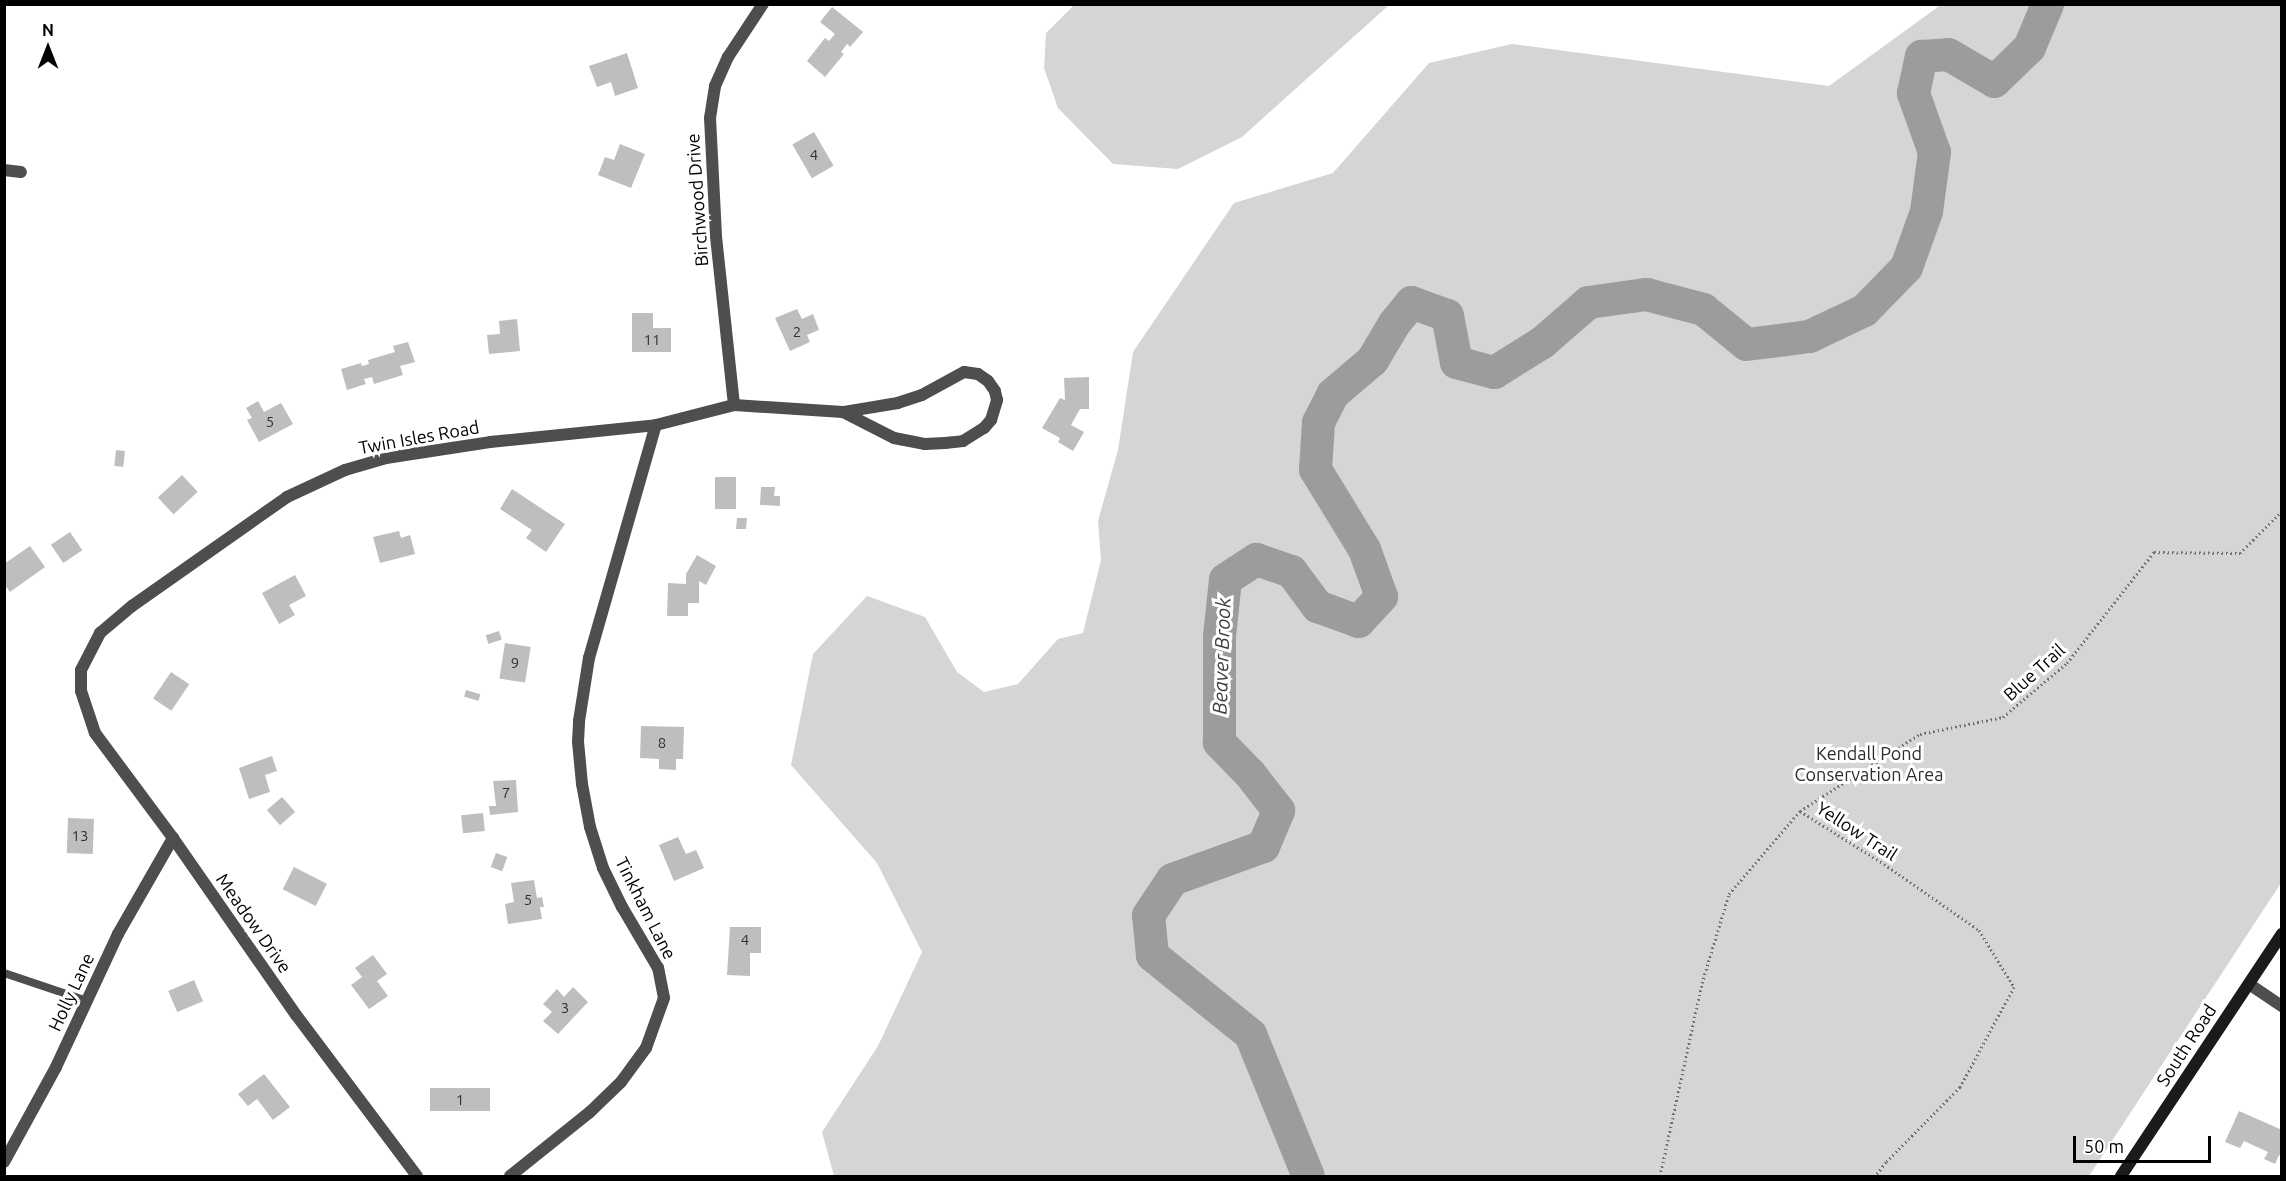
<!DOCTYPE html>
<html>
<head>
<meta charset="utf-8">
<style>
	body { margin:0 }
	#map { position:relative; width:2286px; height:1181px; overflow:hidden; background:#fff; font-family:Ubuntu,sans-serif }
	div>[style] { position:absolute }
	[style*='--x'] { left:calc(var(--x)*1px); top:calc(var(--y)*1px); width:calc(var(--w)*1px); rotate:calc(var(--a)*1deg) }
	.green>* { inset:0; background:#d5d5d5 }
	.river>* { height:33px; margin:-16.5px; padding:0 16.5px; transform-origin:16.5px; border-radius:16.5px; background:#9c9c9c }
	.building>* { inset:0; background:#bebebe; transform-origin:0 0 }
	.path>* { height:3px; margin-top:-1.5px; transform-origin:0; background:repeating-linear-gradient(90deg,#707070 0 1.5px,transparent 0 4.5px) }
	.lane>* { height:8px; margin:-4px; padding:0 4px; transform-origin:4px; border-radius:4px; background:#4e4e4e }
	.street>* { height:12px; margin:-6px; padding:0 6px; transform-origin:6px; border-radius:6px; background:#4e4e4e }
	.secondary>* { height:12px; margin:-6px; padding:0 6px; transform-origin:6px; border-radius:6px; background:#1b1b1b }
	span { translate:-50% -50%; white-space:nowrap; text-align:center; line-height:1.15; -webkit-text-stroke:6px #fff; paint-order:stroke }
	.number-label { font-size:15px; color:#303030 }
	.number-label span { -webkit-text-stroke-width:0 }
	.street-label { font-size:18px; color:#000 }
	.park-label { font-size:18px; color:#2c2c2c }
	.water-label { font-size:20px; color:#3d3d3d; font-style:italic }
	.frame { position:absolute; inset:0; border:6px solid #000; pointer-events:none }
	.north { position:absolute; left:18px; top:18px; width:60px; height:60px; -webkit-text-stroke:4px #fff; paint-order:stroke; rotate:0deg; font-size:16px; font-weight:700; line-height:24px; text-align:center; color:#000 }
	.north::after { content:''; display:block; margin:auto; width:21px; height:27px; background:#000; clip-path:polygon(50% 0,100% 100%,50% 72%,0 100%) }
	.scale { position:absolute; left:2073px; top:1136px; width:138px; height:27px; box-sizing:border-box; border:3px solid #000; border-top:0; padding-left:8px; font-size:18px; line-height:21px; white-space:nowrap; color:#000; -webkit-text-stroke:4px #fff; paint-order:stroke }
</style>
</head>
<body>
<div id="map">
	<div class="green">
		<div style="clip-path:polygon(1942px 4px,2281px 5px,2281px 883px,2089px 1176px,834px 1176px,822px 1132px,878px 1046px,922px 952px,877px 863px,791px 765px,813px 654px,867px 596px,925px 617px,957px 672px,984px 692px,1018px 684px,1058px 639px,1083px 633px,1101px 560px,1098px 521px,1118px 450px,1133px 352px,1234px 203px,1333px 173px,1429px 63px,1512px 44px,1829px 86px)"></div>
		<div style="clip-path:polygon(1074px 5px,1074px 4px,1389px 5px,1242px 137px,1178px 169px,1113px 164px,1058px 108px,1044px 68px,1046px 33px)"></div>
	</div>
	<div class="river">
		<div style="--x:1308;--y:1176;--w:153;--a:-112.2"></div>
		<div style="--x:1250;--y:1034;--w:126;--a:-141.1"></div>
		<div style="--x:1152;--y:955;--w:40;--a:-95.7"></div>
		<div style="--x:1148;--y:915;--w:43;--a:-56.3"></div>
		<div style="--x:1172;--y:879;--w:97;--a:-19.9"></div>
		<div style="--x:1263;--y:846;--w:39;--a:-67"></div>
		<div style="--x:1278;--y:810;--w:46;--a:-127.9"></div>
		<div style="--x:1250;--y:774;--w:45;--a:-134.1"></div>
		<div style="--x:1219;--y:742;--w:106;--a:-90"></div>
		<div style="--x:1219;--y:636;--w:57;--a:-84"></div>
		<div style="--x:1225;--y:579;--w:37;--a:-33"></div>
		<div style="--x:1256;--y:559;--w:37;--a:19"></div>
		<div style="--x:1291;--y:571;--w:44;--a:53.4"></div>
		<div style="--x:1317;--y:606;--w:44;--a:20.1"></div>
		<div style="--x:1358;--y:621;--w:34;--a:-47"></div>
		<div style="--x:1381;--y:596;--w:50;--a:-109.9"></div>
		<div style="--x:1364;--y:549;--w:94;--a:-121.5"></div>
		<div style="--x:1315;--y:469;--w:47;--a:-86.3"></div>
		<div style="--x:1318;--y:422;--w:31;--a:-63"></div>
		<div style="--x:1332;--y:394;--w:52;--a:-40.4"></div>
		<div style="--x:1372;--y:360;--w:43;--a:-59.3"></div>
		<div style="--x:1394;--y:323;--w:27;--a:-51"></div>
		<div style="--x:1411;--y:302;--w:38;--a:20"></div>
		<div style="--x:1447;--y:315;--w:48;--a:79.2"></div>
		<div style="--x:1456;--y:362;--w:39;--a:15"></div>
		<div style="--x:1494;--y:372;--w:57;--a:-32"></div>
		<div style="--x:1542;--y:342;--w:61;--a:-41"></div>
		<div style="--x:1588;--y:302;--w:59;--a:-7.9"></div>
		<div style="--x:1646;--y:294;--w:59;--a:14.7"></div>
		<div style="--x:1703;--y:309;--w:55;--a:39.1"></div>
		<div style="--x:1746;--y:344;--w:64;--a:-7.2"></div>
		<div style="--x:1809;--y:336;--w:61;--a:-25.3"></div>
		<div style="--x:1864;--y:310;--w:60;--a:-45.7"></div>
		<div style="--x:1906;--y:267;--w:59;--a:-70.3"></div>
		<div style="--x:1926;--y:211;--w:60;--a:-82.3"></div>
		<div style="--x:1934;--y:152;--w:63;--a:-109.6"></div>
		<div style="--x:1913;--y:93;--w:38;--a:-78"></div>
		<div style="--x:1921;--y:56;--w:27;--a:-4"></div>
		<div style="--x:1948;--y:54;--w:53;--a:30.4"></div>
		<div style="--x:1994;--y:81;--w:49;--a:-44.2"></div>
		<div style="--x:2029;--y:47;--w:47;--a:-67.3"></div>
	</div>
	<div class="building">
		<div style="clip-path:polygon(832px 7px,863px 32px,850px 47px,847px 44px,841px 52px,844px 54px,825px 77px,807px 61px,825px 38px,829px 41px,835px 34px,820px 22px)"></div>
		<div style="clip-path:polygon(627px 53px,638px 88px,615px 96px,611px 82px,597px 87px,589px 66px)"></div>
		<div style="left:814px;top:132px;width:39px;height:25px;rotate:60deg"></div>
		<div style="clip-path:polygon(620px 144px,645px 154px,631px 188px,598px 175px,605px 157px,614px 160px)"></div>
		<div style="clip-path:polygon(797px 309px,802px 319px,813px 314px,819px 330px,807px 335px,810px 342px,790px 351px,775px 318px)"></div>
		<div style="clip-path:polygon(632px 313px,653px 313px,653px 328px,671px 328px,671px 352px,632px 352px)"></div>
		<div style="clip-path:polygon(517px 319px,520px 351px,489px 354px,487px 335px,500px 334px,499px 321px)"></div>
		<div style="clip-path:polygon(408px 342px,415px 362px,400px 366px,403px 375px,374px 384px,372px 377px,364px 379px,366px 384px,347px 390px,341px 369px,361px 363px,362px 366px,369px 364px,368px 360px,395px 352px,393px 346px)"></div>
		<div style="clip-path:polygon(1089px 377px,1089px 409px,1080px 409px,1071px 425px,1084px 432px,1073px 451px,1058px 442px,1060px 438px,1042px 428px,1060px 398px,1065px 400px,1064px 378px)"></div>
		<div style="clip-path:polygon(258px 401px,264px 412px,281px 403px,293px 424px,259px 442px,247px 420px,252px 418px,246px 408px)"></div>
		<div style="left:116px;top:450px;width:9px;height:16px;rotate:6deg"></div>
		<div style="left:182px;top:475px;width:23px;height:33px;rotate:47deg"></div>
		<div style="left:715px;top:477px;width:21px;height:32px"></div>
		<div style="clip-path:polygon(761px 487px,775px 487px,774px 496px,780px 496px,780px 506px,760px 505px)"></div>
		<div style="clip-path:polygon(512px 489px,565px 524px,546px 552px,526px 538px,532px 530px,500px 509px)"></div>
		<div style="clip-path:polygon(737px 518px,747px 518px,746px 529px,736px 529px)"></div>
		<div style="clip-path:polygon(399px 531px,401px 538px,410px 535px,415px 554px,380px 563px,373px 537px)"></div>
		<div style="left:70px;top:532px;width:22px;height:23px;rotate:56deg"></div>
		<div style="clip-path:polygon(30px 546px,45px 567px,10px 592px,4px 584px,4px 564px)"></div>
		<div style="clip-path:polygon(697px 555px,716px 566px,706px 585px,699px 581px,699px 603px,688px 603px,688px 616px,667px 616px,668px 583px,686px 584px,686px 574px)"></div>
		<div style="clip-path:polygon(295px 575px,306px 596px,289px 605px,295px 615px,279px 624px,262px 593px)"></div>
		<div style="left:499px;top:631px;width:9px;height:14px;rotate:72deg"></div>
		<div style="left:505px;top:643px;width:26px;height:36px;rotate:9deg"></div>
		<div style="left:171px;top:672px;width:22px;height:32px;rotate:34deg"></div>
		<div style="left:466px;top:690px;width:15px;height:7px;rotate:16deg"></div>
		<div style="clip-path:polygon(641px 726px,684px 727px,683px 759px,676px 759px,676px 770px,659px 769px,659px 759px,640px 758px)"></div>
		<div style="clip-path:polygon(272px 756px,277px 771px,265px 775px,270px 792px,249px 799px,239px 768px)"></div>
		<div style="clip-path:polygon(516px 780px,518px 812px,490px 815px,489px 806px,496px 806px,493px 781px)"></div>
		<div style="left:282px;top:797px;width:20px;height:20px;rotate:49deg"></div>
		<div style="left:483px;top:813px;width:18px;height:22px;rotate:84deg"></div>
		<div style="left:68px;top:818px;width:26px;height:35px;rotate:2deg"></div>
		<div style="clip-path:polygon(678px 837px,686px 854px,696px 850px,704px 868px,674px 881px,659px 845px)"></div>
		<div style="left:496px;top:853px;width:12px;height:15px;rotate:20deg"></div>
		<div style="left:294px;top:867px;width:37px;height:25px;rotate:27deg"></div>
		<div style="clip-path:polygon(534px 880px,537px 898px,542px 897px,544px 907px,540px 907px,542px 919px,508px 924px,505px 904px,514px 902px,511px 883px)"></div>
		<div style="clip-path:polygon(730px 927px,761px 927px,761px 953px,750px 953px,750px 976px,727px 975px)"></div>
		<div style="clip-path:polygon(373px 955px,387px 974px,377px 981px,388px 996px,369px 1009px,351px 985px,362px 977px,355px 968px)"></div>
		<div style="left:194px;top:980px;width:23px;height:28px;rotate:67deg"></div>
		<div style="clip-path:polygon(573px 987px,588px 1002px,558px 1034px,543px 1021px,552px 1012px,543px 1004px,557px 989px,564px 997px)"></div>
		<div style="clip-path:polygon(264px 1074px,290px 1107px,273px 1120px,257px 1099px,248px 1106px,238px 1094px)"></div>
		<div style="left:490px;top:1088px;width:23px;height:60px;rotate:90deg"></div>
		<div style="clip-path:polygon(2239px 1111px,2282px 1130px,2282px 1156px,2279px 1155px,2275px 1164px,2264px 1159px,2268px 1152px,2244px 1141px,2240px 1148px,2225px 1142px)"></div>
	</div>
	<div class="path">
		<div style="--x:1800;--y:811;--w:143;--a:-32.7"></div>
		<div style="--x:1920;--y:734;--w:85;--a:-11.6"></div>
		<div style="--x:2003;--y:717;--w:84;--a:-40.2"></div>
		<div style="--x:2067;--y:663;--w:141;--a:-51.9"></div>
		<div style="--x:2154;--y:552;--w:86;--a:0.7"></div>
		<div style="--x:2240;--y:553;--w:59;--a:-45"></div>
		<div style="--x:1660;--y:1176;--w:198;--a:-77.7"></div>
		<div style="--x:1702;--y:983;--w:93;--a:-73.1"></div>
		<div style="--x:1729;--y:894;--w:109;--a:-49.5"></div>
		<div style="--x:1800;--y:811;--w:99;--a:32.2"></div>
		<div style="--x:1884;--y:864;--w:116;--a:34.8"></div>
		<div style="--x:1979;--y:930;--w:67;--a:58.4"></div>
		<div style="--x:2014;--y:987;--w:114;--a:118.4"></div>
		<div style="--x:1960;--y:1087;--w:105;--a:134.6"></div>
		<div style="--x:1886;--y:1162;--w:18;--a:128"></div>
	</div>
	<div class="lane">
		<div style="--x:4;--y:973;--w:88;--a:18.6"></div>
	</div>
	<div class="street">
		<div style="--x:4;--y:170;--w:17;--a:7"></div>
		<div style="--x:734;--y:405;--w:170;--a:-96.1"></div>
		<div style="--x:716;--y:236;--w:118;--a:-92.9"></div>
		<div style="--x:710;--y:118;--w:32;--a:-81"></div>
		<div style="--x:715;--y:86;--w:32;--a:-66"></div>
		<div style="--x:728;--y:57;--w:64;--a:-56.6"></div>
		<div style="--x:2249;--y:984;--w:40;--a:34"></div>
		<div style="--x:4;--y:1162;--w:108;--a:-61.3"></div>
		<div style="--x:56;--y:1067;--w:147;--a:-65"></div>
		<div style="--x:118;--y:934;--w:111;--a:-60.2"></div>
		<div style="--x:417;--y:1176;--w:201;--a:-126.9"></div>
		<div style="--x:296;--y:1015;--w:216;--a:-124.8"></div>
		<div style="--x:173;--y:838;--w:131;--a:-126.6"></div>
		<div style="--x:95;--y:733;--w:44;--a:-108.4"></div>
		<div style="--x:81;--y:691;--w:21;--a:-90"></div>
		<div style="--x:81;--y:670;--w:42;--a:-62.8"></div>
		<div style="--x:100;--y:633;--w:42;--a:-40.2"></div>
		<div style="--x:132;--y:606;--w:189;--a:-35.1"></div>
		<div style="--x:287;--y:497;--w:64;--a:-25"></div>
		<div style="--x:345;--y:470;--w:43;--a:-16.3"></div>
		<div style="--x:386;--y:458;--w:105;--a:-8.7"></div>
		<div style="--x:490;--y:442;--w:167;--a:-5.8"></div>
		<div style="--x:656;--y:425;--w:81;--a:-14.4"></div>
		<div style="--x:734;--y:405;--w:109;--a:3.7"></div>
		<div style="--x:843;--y:412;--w:57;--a:27"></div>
		<div style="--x:894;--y:438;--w:32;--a:11"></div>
		<div style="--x:925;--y:444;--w:20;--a:-3"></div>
		<div style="--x:945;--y:443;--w:18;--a:-6"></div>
		<div style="--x:963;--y:441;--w:25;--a:-32"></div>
		<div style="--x:984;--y:428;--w:11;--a:-49"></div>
		<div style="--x:991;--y:420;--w:21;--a:-73"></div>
		<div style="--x:997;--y:400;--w:9;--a:-103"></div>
		<div style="--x:995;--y:391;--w:12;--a:-125"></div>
		<div style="--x:988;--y:381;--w:12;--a:-145"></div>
		<div style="--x:978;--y:374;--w:14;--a:-172"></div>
		<div style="--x:964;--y:372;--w:48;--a:151.3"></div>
		<div style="--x:922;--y:395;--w:25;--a:162"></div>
		<div style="--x:898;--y:403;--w:56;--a:170.7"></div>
		<div style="--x:510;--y:1176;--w:102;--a:-38.7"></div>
		<div style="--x:590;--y:1112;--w:43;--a:-44.1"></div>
		<div style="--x:621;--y:1082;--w:42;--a:-53.7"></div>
		<div style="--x:646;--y:1048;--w:53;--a:-70.2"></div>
		<div style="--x:664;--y:998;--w:31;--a:-101"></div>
		<div style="--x:658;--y:968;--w:71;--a:-120.5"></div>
		<div style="--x:622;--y:907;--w:43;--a:-116"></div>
		<div style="--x:603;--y:868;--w:43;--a:-107.6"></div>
		<div style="--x:590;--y:827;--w:44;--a:-100.5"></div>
		<div style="--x:582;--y:784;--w:42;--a:-95.4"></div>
		<div style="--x:578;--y:742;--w:21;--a:-87"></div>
		<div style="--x:579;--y:721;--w:64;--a:-81"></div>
		<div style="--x:589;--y:658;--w:242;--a:-74"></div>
	</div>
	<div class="secondary">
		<div style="--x:2121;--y:1176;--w:291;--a:-56.4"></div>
	</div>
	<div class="number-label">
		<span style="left:814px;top:155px">4</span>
		<span style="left:797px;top:332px">2</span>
		<span style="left:652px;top:340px">11</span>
		<span style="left:270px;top:422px">5</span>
		<span style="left:515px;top:663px">9</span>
		<span style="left:662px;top:743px">8</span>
		<span style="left:506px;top:793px">7</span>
		<span style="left:80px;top:836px">13</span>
		<span style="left:528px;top:900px">5</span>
		<span style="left:745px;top:940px">4</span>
		<span style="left:565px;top:1008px">3</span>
		<span style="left:460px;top:1100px">1</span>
	</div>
	<div class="street-label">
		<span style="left:697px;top:200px;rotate:-94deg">Birchwood Drive</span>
		<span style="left:419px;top:437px;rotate:-10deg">Twin Isles Road</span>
		<span style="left:2034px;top:672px;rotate:-42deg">Blue Trail</span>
		<span style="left:1857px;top:831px;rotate:33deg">Yellow Trail</span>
		<span style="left:646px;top:908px;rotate:63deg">Tinkham Lane</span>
		<span style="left:254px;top:923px;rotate:55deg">Meadow Drive</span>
		<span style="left:71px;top:992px;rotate:-65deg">Holly Lane</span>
		<span style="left:2186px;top:1045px;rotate:-57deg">South Road</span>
	</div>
	<div class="park-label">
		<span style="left:1869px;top:764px">Kendall Pond<br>Conservation Area</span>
	</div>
	<div class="water-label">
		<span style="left:1221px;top:656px;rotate:-88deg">Beaver Brook</span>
	</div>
	<div class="frame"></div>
	<div class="north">N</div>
	<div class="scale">50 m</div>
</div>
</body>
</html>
